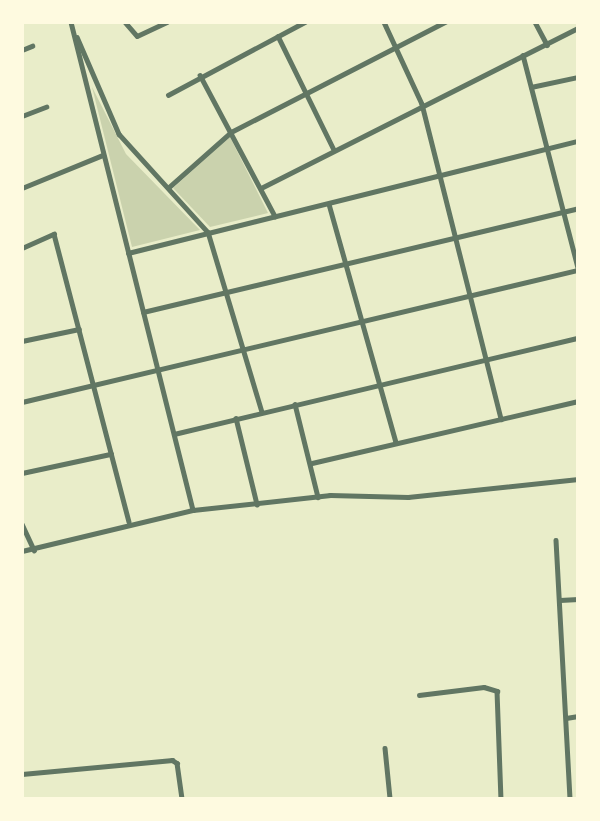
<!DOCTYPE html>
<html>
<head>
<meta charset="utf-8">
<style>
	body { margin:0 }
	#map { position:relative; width:600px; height:821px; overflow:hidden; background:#e9edc9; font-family:Helvetica,sans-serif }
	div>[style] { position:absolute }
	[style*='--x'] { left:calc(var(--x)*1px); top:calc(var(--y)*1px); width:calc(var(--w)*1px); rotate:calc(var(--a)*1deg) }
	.green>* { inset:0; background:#cad2ad }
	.minor>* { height:4.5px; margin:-2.25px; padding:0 2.25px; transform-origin:2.25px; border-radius:2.25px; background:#617663 }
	span { translate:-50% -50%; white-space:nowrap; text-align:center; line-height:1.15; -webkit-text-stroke:6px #fefae0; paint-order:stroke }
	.frame { position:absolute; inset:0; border:24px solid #fefae0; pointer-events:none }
</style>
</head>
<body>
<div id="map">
	<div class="green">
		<div style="clip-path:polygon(92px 87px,126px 154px,200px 230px,132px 247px)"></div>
		<div style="clip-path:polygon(230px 137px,268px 213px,210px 227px,173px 188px)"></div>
	</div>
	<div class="minor">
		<div style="--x:71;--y:22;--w:503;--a:75.96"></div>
		<div style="--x:125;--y:22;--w:18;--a:49"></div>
		<div style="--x:137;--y:36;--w:33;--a:-25"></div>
		<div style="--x:384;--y:22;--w:90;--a:65.1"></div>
		<div style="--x:422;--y:104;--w:325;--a:75.9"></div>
		<div style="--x:535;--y:22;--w:26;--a:62"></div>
		<div style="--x:278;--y:36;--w:127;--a:63.8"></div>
		<div style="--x:77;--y:37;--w:106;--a:66.6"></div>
		<div style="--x:119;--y:134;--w:132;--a:47.8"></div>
		<div style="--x:208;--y:232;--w:188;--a:73.3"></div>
		<div style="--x:22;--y:50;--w:11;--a:-22"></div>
		<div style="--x:523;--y:55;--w:220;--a:75.5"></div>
		<div style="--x:200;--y:75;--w:160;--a:62"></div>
		<div style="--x:531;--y:87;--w:48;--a:-12"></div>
		<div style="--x:168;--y:95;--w:155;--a:-28.1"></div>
		<div style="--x:22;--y:116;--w:26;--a:-21"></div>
		<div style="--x:22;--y:188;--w:87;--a:-22.2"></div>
		<div style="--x:168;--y:188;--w:84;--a:-41.6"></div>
		<div style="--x:231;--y:132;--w:241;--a:-27.2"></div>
		<div style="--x:261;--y:188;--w:355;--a:-26.8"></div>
		<div style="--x:329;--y:204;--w:248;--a:74.3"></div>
		<div style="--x:22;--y:248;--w:35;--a:-24"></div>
		<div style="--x:54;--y:234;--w:297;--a:75.4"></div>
		<div style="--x:128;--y:253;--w:464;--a:-14"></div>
		<div style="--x:143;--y:312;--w:447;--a:-13.4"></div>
		<div style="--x:22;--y:341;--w:58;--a:-11.9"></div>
		<div style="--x:22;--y:402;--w:571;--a:-13.36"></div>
		<div style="--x:295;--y:404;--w:96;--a:76.1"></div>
		<div style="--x:236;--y:418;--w:89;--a:76.3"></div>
		<div style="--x:174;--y:434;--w:415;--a:-13.4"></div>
		<div style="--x:312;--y:463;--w:273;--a:-13.1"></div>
		<div style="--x:22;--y:473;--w:91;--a:-12.1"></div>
		<div style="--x:22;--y:524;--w:29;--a:65"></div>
		<div style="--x:556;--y:540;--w:258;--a:86.9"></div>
		<div style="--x:22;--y:551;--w:176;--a:-13.5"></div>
		<div style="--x:193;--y:510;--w:138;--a:-6.2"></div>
		<div style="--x:330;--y:495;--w:78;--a:1.5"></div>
		<div style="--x:408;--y:497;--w:171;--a:-6"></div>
		<div style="--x:560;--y:600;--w:18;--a:-3"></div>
		<div style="--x:419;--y:695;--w:65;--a:-7"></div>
		<div style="--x:484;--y:687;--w:14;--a:17"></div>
		<div style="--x:497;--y:691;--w:107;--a:87.9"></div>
		<div style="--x:566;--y:718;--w:12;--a:-9"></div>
		<div style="--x:385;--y:748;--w:50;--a:84.3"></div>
		<div style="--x:22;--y:774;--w:151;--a:-5.3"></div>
		<div style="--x:172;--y:760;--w:6;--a:31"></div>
		<div style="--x:177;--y:763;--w:35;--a:82"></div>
	</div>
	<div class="frame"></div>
</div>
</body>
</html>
